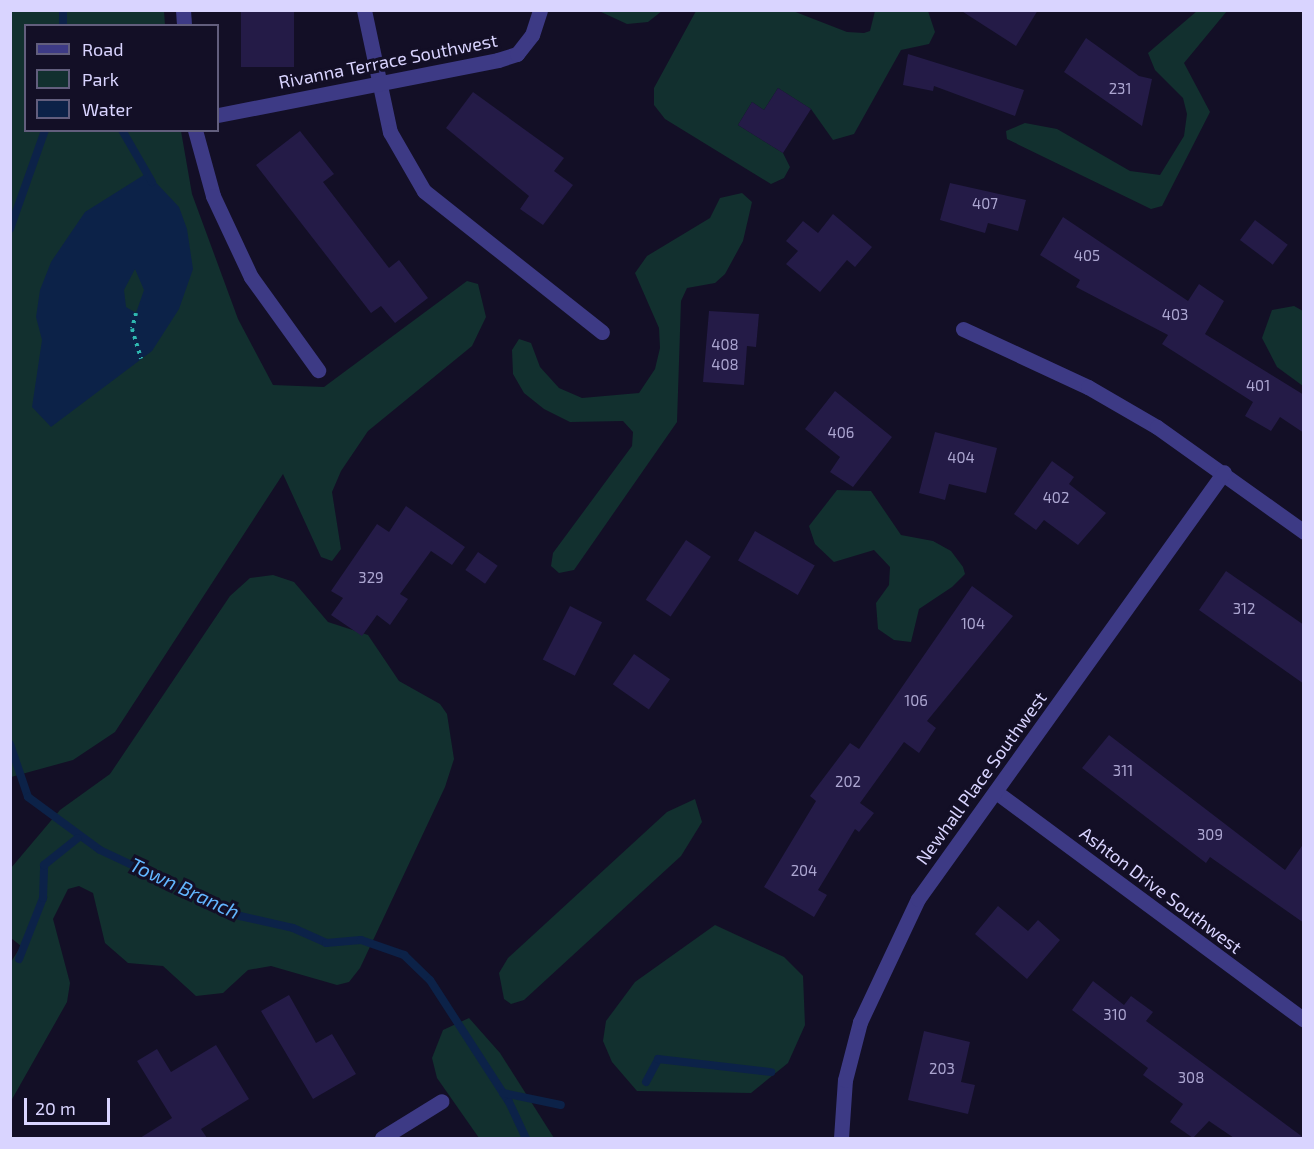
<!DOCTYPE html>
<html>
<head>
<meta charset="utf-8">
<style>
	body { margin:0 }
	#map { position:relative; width:1314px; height:1149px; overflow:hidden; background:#130f26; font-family:"Exo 2",sans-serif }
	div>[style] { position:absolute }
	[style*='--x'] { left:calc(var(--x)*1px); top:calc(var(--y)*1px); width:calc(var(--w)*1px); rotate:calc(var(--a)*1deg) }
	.green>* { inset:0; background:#12302f }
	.water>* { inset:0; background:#0c2248 }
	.stream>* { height:8px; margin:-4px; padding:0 4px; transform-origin:4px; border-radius:4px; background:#0c2248 }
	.building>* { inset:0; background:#241b47; transform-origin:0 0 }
	.path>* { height:4px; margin-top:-2px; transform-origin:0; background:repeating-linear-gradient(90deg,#2fb8b0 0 3px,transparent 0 7.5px) }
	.street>* { height:15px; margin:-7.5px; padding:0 7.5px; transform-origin:7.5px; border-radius:7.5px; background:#3d3a85 }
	span { translate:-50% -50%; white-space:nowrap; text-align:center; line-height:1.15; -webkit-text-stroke:6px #130f26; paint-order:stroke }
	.number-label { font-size:15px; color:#aca6d1 }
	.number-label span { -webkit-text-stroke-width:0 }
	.street-label { font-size:18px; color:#d9d4ff }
	.water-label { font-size:20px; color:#62b6ff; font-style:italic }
	.frame { position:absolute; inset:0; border:12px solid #d9d4ff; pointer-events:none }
	.legend { position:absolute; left:24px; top:24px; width:195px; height:108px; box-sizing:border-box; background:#130f26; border:2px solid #625e7d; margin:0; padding:8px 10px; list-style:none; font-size:18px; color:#d9d4ff }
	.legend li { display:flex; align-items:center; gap:12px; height:30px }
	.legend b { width:30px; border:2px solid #625e7d }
	.scale { position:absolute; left:24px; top:1098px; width:86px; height:27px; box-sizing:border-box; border:3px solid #d9d4ff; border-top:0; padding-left:8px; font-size:18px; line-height:21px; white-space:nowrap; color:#d9d4ff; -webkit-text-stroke:4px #130f26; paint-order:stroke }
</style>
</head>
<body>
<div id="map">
	<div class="green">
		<div style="clip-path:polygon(10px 11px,164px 11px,165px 25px,26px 26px,26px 130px,181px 131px,192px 194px,238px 319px,273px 385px,324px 387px,467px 281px,478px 284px,486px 317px,472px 346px,368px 431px,341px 471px,332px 492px,341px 549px,332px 561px,321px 557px,283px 474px,115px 732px,73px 760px,11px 777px)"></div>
		<div style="clip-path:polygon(599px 11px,662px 11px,648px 22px,627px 24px)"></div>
		<div style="clip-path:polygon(696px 11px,793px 11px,847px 32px,864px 33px,870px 31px,875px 11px,928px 11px,935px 32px,929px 44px,901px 50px,854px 134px,833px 140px,811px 109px,778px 88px,764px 110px,752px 102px,738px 125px,783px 153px,790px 167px,784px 178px,771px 184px,665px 119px,654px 105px,654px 88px)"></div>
		<div style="clip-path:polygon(1197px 11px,1227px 11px,1184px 63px,1210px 112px,1162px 206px,1151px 209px,1007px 139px,1006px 131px,1025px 123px,1057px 129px,1130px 171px,1160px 175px,1184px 136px,1187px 114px,1183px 98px,1155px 70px,1148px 53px)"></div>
		<div style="clip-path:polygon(742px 193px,752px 202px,743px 241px,725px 274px,715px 283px,687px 288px,681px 301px,677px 422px,574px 570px,559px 573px,551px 566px,553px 553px,632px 446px,633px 432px,623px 421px,570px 422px,544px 409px,524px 393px,513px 374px,512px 350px,519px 339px,531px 343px,540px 367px,559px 388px,582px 398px,639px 393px,655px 369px,660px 348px,659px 328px,635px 273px,647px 256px,710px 218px,720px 198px)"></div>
		<div style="clip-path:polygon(1294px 306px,1303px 311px,1303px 386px,1277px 367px,1262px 338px,1272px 310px)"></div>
		<div style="clip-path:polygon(837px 490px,871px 491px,901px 535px,933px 541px,951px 551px,963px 567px,965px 574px,952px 587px,919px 609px,911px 642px,894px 640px,878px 629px,876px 603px,889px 585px,890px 567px,874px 550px,834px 562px,815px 544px,809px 526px)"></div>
		<div style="clip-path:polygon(273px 575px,294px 582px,328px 622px,368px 635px,399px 681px,440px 704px,447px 714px,454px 759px,445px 787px,360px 968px,349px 982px,337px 985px,271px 966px,248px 970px,223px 993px,196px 996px,163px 966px,128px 963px,105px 943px,93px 893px,79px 886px,68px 889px,53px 919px,70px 983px,67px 1002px,11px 1101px,11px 962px,21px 946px,11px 938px,11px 868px,60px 810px,110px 774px,230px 596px,250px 578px)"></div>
		<div style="clip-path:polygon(695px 799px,702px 822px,681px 856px,524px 1000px,511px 1004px,504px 999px,499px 973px,508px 958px,667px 812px)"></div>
		<div style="clip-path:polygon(715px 925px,784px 957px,803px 976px,805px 1025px,788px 1063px,751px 1093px,637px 1091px,612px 1062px,603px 1041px,606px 1021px,635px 982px)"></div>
		<div style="clip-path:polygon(469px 1018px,500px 1053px,554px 1138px,479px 1138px,437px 1078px,432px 1058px,443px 1030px)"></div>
	</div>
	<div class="water">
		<div style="clip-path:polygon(evenodd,147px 173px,179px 207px,187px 229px,193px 269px,179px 309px,152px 351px,51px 427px,32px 407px,42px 340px,36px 317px,40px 290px,51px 262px,85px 212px,147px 173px,135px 269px,144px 290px,136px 313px,126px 307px,124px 290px,135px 269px)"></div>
	</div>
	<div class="stream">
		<div style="--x:63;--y:10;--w:16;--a:90"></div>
		<div style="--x:122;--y:130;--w:60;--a:60"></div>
		<div style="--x:10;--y:229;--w:105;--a:-70.5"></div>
		<div style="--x:10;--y:744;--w:56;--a:71.2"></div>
		<div style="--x:28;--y:797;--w:89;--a:36.4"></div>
		<div style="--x:100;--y:850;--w:155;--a:25.2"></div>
		<div style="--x:240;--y:916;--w:54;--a:12.8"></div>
		<div style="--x:293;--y:928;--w:36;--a:24"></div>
		<div style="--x:326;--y:943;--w:35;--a:-5"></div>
		<div style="--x:361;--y:940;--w:46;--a:19.2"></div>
		<div style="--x:404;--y:955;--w:36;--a:44"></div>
		<div style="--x:430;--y:980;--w:145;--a:57.1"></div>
		<div style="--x:509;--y:1102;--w:40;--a:65"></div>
		<div style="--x:19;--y:959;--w:66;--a:-68.5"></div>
		<div style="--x:43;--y:898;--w:33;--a:-88"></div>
		<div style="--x:44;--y:865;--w:43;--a:-38.5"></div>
		<div style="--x:646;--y:1082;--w:26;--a:-62"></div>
		<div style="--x:658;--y:1059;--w:114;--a:6.6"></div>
		<div style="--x:503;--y:1093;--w:59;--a:11.7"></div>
	</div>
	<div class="building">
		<div style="left:241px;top:10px;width:53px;height:57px"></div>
		<div style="clip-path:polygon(960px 10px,1038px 10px,1016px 46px)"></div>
		<div style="clip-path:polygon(1086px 38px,1139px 76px,1152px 79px,1142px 126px,1064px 72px)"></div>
		<div style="clip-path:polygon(908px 54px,1024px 90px,1015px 116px,934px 86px,933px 91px,903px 85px)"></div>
		<div style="clip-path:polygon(778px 88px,811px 109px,783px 153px,738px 125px,752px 102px,764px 110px)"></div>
		<div style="clip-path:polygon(473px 92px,564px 158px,554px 171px,573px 185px,543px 225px,520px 209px,529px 196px,446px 128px)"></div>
		<div style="clip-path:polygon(300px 131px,334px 174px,323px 182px,389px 268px,399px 260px,428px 298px,395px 323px,381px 306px,371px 313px,256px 165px)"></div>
		<div style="clip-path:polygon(950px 183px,1026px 200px,1018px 231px,988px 223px,985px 233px,940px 220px)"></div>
		<div style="clip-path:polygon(833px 214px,872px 247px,855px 267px,847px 260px,820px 292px,786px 264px,798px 251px,786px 241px,803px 221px,818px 233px)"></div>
		<div style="clip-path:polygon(1063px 217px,1188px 301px,1199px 284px,1224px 301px,1205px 334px,1304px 395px,1304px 433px,1280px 417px,1271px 431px,1245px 416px,1253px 402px,1162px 344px,1168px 335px,1076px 287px,1080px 280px,1040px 255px)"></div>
		<div style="left:1255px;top:220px;width:41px;height:25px;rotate:37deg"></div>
		<div style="clip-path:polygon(709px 311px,759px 314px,756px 347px,747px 346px,744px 385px,703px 382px)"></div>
		<div style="clip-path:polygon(835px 391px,892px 437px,853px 487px,830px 472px,840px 457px,805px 429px)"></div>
		<div style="clip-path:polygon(935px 432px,997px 448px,986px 493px,949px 484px,945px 500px,919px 493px)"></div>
		<div style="clip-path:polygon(1052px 461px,1074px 477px,1069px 484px,1106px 513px,1078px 545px,1044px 520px,1036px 530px,1014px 514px)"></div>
		<div style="clip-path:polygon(406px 506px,465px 547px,452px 565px,431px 551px,400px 594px,408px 599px,390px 625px,377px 615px,362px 636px,331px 615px,343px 598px,331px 591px,377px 524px,389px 532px)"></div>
		<div style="left:755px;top:531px;width:69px;height:34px;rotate:30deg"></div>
		<div style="left:686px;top:540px;width:30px;height:72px;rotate:34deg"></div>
		<div style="left:478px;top:552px;width:24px;height:22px;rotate:35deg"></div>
		<div style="clip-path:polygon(1226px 571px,1304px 625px,1304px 684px,1199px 610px)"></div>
		<div style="clip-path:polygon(972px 586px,1013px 616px,927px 721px,936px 728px,919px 753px,904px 742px,860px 803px,874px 813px,859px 832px,855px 829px,818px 890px,827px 895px,814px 917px,764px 887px,816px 801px,810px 796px,850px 743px,859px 749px)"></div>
		<div style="left:570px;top:606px;width:36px;height:60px;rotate:27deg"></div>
		<div style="left:634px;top:654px;width:44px;height:37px;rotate:35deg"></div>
		<div style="clip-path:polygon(1109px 735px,1285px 870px,1304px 843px,1304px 923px,1210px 857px,1206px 863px,1082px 768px)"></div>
		<div style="clip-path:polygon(998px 906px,1028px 931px,1038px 920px,1060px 940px,1027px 979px,975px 934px)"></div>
		<div style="clip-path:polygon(1093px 981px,1124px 1005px,1131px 996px,1153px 1012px,1146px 1021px,1304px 1138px,1234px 1138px,1209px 1121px,1193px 1138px,1170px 1122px,1183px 1104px,1143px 1075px,1148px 1068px,1072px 1010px)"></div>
		<div style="clip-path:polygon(289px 995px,316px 1043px,332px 1034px,356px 1074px,313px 1099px,261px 1011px)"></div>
		<div style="clip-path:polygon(924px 1031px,970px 1042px,961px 1082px,975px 1085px,968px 1114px,908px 1100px)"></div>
		<div style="clip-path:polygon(216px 1045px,249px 1099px,201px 1129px,207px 1138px,140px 1138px,172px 1118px,137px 1061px,157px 1049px,171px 1072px)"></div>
	</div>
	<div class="path">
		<div style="--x:136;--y:313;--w:16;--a:104"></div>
		<div style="--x:132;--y:329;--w:31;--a:73"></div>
	</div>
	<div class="street">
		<div style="--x:183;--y:10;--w:16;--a:86"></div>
		<div style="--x:364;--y:10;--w:125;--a:78"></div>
		<div style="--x:390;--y:132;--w:68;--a:60"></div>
		<div style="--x:424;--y:191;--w:227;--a:38.4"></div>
		<div style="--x:218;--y:115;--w:285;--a:-11.1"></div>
		<div style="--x:498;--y:60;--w:20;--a:-18"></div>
		<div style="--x:517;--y:54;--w:24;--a:-52"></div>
		<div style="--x:532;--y:35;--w:26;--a:-72"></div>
		<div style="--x:195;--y:130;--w:68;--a:74.7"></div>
		<div style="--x:213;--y:196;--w:89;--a:64.9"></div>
		<div style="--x:251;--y:277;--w:115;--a:54.2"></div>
		<div style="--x:963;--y:329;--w:138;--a:24.9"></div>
		<div style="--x:1088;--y:387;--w:80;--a:30.1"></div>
		<div style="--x:1157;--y:427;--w:181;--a:35.5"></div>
		<div style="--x:996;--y:792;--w:383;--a:36.5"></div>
		<div style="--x:382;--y:1138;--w:70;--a:-31.7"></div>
		<div style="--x:841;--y:1138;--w:58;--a:-86.1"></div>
		<div style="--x:845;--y:1080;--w:60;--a:-75.5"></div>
		<div style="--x:860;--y:1022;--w:136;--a:-64.8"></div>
		<div style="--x:918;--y:899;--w:525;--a:-54.37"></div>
	</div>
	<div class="number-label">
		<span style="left:1120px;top:89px">231</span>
		<span style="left:985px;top:204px">407</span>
		<span style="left:1087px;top:256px">405</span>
		<span style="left:1175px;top:315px">403</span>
		<span style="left:725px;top:345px">408</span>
		<span style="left:725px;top:365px">408</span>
		<span style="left:1258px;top:386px">401</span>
		<span style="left:841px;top:433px">406</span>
		<span style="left:961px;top:458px">404</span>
		<span style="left:1056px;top:498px">402</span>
		<span style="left:371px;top:578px">329</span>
		<span style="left:1244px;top:609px">312</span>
		<span style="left:973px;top:624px">104</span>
		<span style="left:916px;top:701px">106</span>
		<span style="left:1123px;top:771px">311</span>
		<span style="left:848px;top:782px">202</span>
		<span style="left:1210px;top:835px">309</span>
		<span style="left:804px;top:871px">204</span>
		<span style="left:1115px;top:1015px">310</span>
		<span style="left:942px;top:1069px">203</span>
		<span style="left:1191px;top:1078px">308</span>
	</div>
	<div class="street-label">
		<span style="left:388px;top:61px;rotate:-11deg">Rivanna Terrace Southwest</span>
		<span style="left:981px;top:778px;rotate:-54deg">Newhall Place Southwest</span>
		<span style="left:1161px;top:890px;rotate:37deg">Ashton Drive Southwest</span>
	</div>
	<div class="water-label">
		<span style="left:185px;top:888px;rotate:25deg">Town Branch</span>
	</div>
	<div class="frame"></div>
	<ul class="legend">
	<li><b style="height:8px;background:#3d3a85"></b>Road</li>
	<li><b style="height:16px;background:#12302f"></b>Park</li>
	<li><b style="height:16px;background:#0c2248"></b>Water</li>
	</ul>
	<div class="scale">20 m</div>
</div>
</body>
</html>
